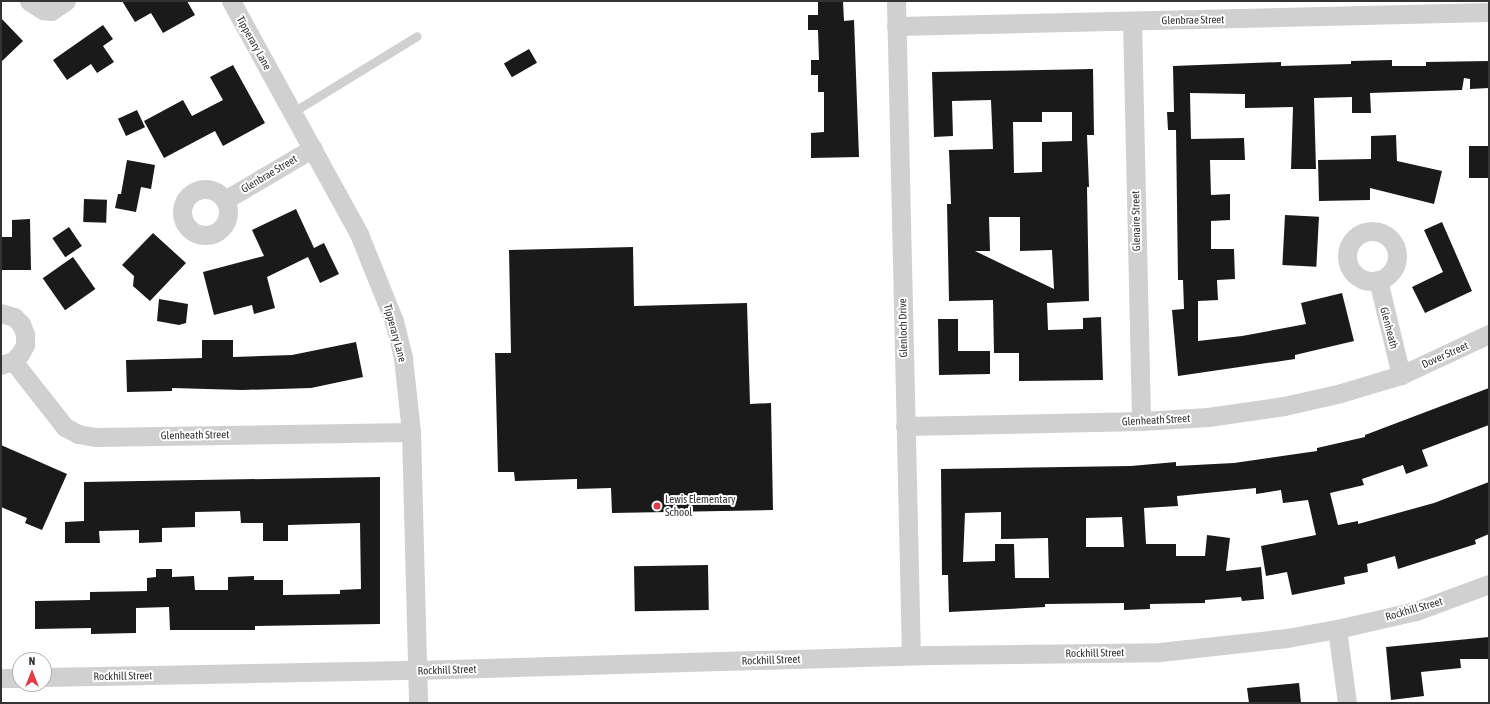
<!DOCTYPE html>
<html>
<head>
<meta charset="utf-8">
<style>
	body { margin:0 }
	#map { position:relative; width:1490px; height:704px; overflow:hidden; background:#fff; font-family:"Asap Condensed",sans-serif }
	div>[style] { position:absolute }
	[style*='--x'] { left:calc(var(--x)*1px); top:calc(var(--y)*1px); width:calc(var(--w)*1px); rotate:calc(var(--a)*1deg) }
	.building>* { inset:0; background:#1a1a1a; transform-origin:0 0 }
	.lane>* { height:9px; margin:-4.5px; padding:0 4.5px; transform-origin:4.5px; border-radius:4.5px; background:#d0d0d0 }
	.street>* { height:19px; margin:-9.5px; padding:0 9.5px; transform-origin:9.5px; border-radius:9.5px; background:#d0d0d0 }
	.street>.ring { margin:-9.5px; padding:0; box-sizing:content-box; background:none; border:19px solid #d0d0d0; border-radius:50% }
	.dots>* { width:11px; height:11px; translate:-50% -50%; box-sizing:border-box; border:2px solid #fff; border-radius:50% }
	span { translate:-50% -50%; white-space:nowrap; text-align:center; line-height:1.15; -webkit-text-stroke:4px #fff; paint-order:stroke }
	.street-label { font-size:11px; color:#333 }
	.poi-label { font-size:11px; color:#333 }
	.left { translate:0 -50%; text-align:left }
	.frame { position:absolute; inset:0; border:2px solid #333; pointer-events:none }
	.north { position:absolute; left:12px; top:652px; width:40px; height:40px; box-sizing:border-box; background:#fff; border:1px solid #adadad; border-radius:50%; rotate:0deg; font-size:11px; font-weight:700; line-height:16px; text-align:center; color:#333 }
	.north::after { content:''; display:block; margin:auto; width:14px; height:18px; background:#e63946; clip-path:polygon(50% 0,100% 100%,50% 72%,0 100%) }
</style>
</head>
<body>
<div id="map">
	<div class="building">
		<div style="clip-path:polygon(122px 1px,187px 1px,195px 15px,163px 33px,151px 13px,135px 22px)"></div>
		<div style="clip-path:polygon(818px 1px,843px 1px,844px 21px,854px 20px,859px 157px,811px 158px,811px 133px,824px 132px,824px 92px,818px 92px,818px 75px,811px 75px,811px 60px,819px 60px,818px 30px,808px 30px,808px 15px,818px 15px)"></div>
		<div style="clip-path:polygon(1px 18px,23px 41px,1px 62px)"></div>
		<div style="clip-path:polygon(103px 25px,113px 39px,103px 46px,114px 62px,97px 73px,91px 64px,67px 80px,53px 60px)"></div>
		<div style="left:529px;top:49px;width:16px;height:29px;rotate:60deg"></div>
		<div style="clip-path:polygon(1392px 60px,1392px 66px,1426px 66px,1426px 62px,1489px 61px,1489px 88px,1470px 89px,1470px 79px,1464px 78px,1462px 90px,1370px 93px,1371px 113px,1352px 113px,1352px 97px,1314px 98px,1316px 169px,1291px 169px,1293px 107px,1245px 108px,1245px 94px,1190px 93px,1191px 139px,1244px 138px,1245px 160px,1210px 160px,1211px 195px,1230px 194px,1230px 220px,1211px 221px,1211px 249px,1234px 249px,1235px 279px,1217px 280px,1218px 300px,1198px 301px,1198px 341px,1242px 336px,1306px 324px,1301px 303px,1342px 293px,1354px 341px,1295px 355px,1295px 359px,1178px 376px,1172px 310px,1184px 309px,1183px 280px,1178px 280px,1176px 130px,1168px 130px,1167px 112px,1174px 112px,1173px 66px,1281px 62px,1281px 66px,1351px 64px,1351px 61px)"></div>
		<div style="clip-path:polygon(233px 65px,265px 123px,223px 146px,215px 131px,164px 158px,144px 121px,183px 100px,192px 116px,223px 100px,210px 77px)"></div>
		<div style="clip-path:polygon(evenodd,1093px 69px,1094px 135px,1087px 135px,1089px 187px,1087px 187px,1089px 301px,1047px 303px,1048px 330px,1083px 329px,1083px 318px,1101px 317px,1103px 380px,1019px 381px,1019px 353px,994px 353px,993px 300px,949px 301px,947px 204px,951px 204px,949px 150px,993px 149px,991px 100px,952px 101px,953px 136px,934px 137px,932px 72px,1093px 69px,1042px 112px,1072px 112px,1072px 141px,1042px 142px,1042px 172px,1014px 173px,1013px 122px,1042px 122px,1042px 112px,1093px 69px,989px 217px,1020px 217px,1020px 251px,1052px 250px,1054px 289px,975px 251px,990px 251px,989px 217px)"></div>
		<div style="left:137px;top:110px;width:19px;height:21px;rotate:65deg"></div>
		<div style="clip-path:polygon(1396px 135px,1397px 161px,1442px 171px,1434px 204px,1370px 188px,1370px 200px,1319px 201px,1318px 160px,1371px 159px,1371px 136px)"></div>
		<div style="left:1469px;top:146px;width:20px;height:32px"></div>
		<div style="clip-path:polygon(127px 160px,155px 165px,151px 189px,141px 187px,136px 212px,115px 208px,118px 194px,121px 194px)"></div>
		<div style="left:84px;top:199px;width:23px;height:23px;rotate:2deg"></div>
		<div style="clip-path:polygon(296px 209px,314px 248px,324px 243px,339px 274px,320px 283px,308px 257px,267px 277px,275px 308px,254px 314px,252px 305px,214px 315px,203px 272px,264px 256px,252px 230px)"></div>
		<div style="left:1285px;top:215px;width:34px;height:50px;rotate:3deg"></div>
		<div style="clip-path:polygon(30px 219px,31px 270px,1px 270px,1px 237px,12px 237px,12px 220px)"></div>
		<div style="clip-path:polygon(1442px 222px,1472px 291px,1425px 313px,1412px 287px,1443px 272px,1424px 230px)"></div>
		<div style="left:69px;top:227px;width:23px;height:20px;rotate:56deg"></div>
		<div style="clip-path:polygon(153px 233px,186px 263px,150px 301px,133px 286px,134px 276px,122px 265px)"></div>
		<div style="clip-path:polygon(633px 247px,634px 306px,747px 303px,750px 404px,771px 403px,773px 510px,612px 513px,611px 488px,577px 489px,577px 479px,515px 481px,514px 472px,498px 472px,495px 353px,511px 353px,509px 250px)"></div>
		<div style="left:73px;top:257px;width:39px;height:37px;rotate:55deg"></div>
		<div style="clip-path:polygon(159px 299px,188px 304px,186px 323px,179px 325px,157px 321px)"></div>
		<div style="clip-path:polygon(938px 319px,958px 319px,958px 351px,990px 351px,990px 374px,939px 375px)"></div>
		<div style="clip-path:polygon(202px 340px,233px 340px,233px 357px,292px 355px,356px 342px,363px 377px,311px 388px,242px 390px,172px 388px,172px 391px,127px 392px,126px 360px,202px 358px)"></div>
		<div style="clip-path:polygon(evenodd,1489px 388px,1489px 425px,1422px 450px,1428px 466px,1406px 474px,1403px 465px,1362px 479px,1364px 485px,1330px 493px,1338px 525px,1358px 521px,1358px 524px,1434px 503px,1489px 482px,1489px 534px,1475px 540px,1476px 544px,1398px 569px,1395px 556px,1367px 564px,1368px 572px,1344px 577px,1345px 584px,1292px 595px,1287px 572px,1266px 576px,1261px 546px,1316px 535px,1308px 500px,1283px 503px,1281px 490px,1256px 494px,1256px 488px,1177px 496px,1178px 506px,1144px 508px,1146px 544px,1176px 544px,1176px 556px,1205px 556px,1207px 535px,1230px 538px,1226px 571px,1261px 567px,1264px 599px,1242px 601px,1241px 597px,1205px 600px,1205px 603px,1150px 604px,1150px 609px,1124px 610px,1124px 603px,1045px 604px,1045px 607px,949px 612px,948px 575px,942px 575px,941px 469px,1131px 466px,1176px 462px,1176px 466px,1234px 463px,1317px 451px,1317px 448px,1365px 437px,1365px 435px,1489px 388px,1001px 512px,1001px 539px,1048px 538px,1049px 578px,1015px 578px,1014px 544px,995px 544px,995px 561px,963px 562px,965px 513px,1001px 512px,1489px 388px,1122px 517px,1124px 547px,1086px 547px,1086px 518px,1122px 517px)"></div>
		<div style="clip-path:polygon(1px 445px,67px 474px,42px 530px,25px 523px,27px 518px,1px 507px)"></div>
		<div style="clip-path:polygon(380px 477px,380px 624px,255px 626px,255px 630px,170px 630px,169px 607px,136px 608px,136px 633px,91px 634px,91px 628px,35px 629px,35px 601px,90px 600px,90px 592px,147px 591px,147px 578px,156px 577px,156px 569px,172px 569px,172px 577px,194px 576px,195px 590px,228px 590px,228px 577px,254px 576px,254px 580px,283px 580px,283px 595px,340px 594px,340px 590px,361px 589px,360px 523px,288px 525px,288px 541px,263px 541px,263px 523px,241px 523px,240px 511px,195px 512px,195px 527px,162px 528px,162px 542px,139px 543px,139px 530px,99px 531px,100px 543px,65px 543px,65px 522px,84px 521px,84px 482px)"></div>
		<div style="left:708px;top:565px;width:45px;height:74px;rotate:89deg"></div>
		<div style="clip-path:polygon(1489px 637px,1489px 659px,1460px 659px,1461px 668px,1421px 672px,1424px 696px,1391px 700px,1386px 647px)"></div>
		<div style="clip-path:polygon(1299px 683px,1301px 703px,1249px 703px,1247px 688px)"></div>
	</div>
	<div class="lane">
		<div style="--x:293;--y:112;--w:145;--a:-31.5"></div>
	</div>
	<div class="street">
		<div style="--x:29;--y:1;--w:17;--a:33"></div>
		<div style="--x:43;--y:10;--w:8;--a:7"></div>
		<div style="--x:51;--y:11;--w:18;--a:-34"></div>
		<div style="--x:231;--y:1;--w:266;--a:61.2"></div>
		<div style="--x:359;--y:234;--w:94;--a:68.1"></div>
		<div style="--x:394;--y:321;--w:38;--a:76"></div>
		<div style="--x:403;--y:358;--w:74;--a:83.8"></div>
		<div style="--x:411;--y:432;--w:271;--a:88.5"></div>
		<div style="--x:896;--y:1;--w:654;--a:88.69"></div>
		<div style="--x:1132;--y:21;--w:400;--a:88.7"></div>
		<div style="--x:896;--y:26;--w:593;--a:-1.35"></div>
		<div class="ring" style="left:182px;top:189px;width:27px;height:27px"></div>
		<div style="--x:225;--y:200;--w:102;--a:-30.6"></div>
		<div class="ring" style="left:1347px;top:231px;width:31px;height:31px"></div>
		<div style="--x:1378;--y:280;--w:98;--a:76.4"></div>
		<div style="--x:1;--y:313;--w:14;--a:17"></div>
		<div style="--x:14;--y:317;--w:10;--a:45"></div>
		<div style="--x:21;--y:324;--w:11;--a:68"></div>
		<div style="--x:25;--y:334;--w:11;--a:90"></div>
		<div style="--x:25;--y:345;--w:10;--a:119"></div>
		<div style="--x:20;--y:354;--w:10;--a:135"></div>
		<div style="--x:13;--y:361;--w:13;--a:162"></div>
		<div style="--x:13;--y:361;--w:84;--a:51.8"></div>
		<div style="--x:65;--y:427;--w:15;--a:28"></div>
		<div style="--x:78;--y:434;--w:17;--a:10"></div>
		<div style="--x:95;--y:437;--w:316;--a:-0.9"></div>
		<div style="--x:905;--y:426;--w:236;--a:-1.2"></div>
		<div style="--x:1141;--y:421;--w:67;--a:-3.4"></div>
		<div style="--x:1208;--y:417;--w:77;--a:-8.2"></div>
		<div style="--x:1284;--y:406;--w:58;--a:-12.8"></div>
		<div style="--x:1341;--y:393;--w:63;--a:-16.7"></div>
		<div style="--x:1401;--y:375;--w:97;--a:-25"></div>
		<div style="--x:1337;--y:629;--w:75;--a:82.3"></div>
		<div style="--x:44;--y:677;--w:372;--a:-1.1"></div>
		<div style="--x:416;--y:670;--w:514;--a:-1.67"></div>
		<div style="--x:930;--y:655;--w:230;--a:-0.7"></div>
		<div style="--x:1160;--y:652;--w:128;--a:-6.3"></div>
		<div style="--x:1287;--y:638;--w:51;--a:-10.2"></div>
		<div style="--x:1337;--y:629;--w:81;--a:-12.8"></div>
		<div style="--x:1416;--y:611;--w:78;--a:-20.3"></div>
		<div style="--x:1;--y:678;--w:19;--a:0"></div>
	</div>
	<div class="dots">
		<div style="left:657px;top:506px;background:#e63946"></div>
	</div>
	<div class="street-label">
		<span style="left:1193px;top:20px;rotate:-1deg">Glenbrae Street</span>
		<span style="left:254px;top:43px;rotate:61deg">Tipperary Lane</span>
		<span style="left:269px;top:174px;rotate:-31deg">Glenbrae Street</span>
		<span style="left:1136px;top:221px;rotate:-91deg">Glenaire Street</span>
		<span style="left:903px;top:328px;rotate:-91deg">Glenloch Drive</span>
		<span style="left:1389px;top:328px;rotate:75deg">Glenheath</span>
		<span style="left:395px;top:333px;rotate:75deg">Tipperary Lane</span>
		<span style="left:1445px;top:355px;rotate:-24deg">Dover Street</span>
		<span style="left:1156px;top:420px;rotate:-3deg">Glenheath Street</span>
		<span style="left:195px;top:435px;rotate:-1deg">Glenheath Street</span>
		<span style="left:1414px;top:609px;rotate:-16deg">Rockhill Street</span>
		<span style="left:1095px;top:653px;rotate:-1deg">Rockhill Street</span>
		<span style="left:771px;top:660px;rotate:-2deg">Rockhill Street</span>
		<span style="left:447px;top:670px;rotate:-2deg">Rockhill Street</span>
		<span style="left:123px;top:676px;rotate:-1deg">Rockhill Street</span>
	</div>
	<div class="poi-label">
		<span class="left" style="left:665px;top:506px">Lewis Elementary<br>School</span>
	</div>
	<div class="frame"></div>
	<div class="north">N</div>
</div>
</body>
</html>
